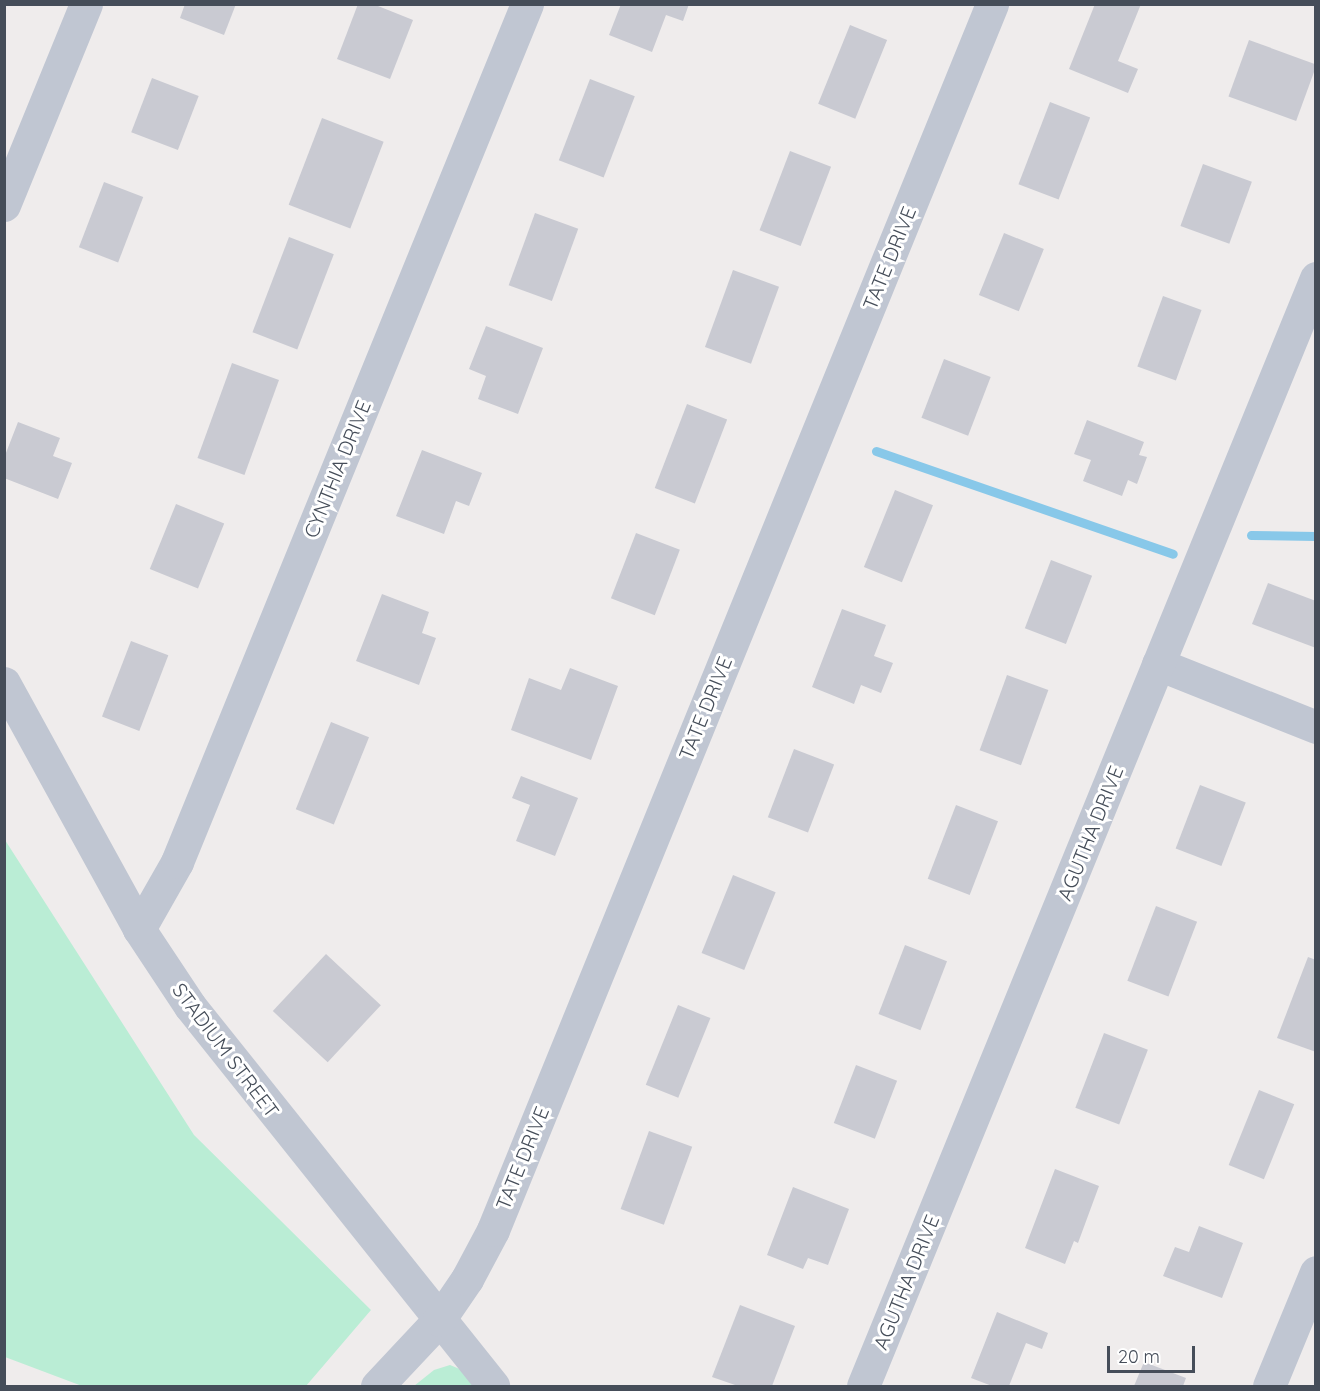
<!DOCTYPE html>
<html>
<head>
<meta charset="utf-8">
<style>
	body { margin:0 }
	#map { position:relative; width:1320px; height:1391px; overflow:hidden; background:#efecec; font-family:Quicksand,sans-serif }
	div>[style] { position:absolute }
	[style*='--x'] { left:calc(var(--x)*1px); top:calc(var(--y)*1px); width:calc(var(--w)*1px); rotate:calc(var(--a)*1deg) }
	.green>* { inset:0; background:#baedd5 }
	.stream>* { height:9px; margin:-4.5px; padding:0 4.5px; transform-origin:4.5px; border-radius:4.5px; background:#88c8e9 }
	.building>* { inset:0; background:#c9cad2; transform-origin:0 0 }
	.minor>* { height:33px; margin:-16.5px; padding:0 16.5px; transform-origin:16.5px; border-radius:16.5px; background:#c0c6d2 }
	span { translate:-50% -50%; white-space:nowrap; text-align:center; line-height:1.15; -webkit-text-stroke:6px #fff; paint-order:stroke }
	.street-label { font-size:20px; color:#454d59 }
	.frame { position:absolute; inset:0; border:6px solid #454d59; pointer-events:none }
	.scale { position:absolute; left:1107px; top:1346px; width:88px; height:27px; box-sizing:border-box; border:3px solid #454d59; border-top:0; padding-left:8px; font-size:18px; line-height:21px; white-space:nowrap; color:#454d59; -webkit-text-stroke:4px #fff; paint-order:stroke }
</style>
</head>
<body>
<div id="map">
	<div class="green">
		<div style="clip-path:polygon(5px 840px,194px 1135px,371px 1310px,306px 1386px,82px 1386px,5px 1357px)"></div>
		<div style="clip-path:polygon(450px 1365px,462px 1370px,475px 1386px,414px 1386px,434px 1370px)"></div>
	</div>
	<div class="stream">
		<div style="--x:876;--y:451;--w:314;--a:19.1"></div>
		<div style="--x:1251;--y:535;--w:65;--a:0.9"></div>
	</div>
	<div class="building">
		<div style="clip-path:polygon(185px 4px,236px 4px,224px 35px,180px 18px)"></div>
		<div style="clip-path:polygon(358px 4px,373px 4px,413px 20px,390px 79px,337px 59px)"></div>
		<div style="clip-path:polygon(621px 4px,689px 4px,683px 21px,666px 15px,652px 52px,609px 35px)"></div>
		<div style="clip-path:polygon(1095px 4px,1141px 4px,1118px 61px,1138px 69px,1128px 93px,1069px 69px)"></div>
		<div style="left:850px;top:25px;width:40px;height:85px;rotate:22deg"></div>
		<div style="left:1249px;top:40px;width:72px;height:60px;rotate:20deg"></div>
		<div style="left:152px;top:78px;width:50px;height:58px;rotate:21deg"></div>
		<div style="left:590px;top:79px;width:48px;height:87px;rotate:21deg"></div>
		<div style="left:1050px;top:102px;width:43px;height:88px;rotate:21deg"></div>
		<div style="left:322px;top:118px;width:66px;height:93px;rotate:21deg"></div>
		<div style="left:790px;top:151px;width:44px;height:85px;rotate:21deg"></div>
		<div style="left:1203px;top:164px;width:52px;height:66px;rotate:20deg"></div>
		<div style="left:104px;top:182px;width:42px;height:70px;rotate:21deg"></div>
		<div style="left:535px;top:213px;width:46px;height:77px;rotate:20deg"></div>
		<div style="left:1004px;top:233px;width:43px;height:67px;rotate:22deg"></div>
		<div style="left:289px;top:237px;width:48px;height:102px;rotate:21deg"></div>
		<div style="left:733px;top:270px;width:49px;height:82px;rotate:20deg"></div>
		<div style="left:1163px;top:296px;width:41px;height:75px;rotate:20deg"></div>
		<div style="clip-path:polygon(486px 326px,543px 348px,518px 414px,478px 399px,486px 376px,469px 369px)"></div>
		<div style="left:944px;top:359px;width:50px;height:63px;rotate:21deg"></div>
		<div style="left:232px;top:363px;width:50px;height:101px;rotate:20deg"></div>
		<div style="left:687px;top:404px;width:43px;height:90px;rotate:21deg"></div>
		<div style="clip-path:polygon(1087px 420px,1144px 442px,1139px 455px,1147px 457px,1137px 484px,1128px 480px,1122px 496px,1083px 481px,1091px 460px,1074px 454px)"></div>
		<div style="clip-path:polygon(18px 422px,60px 438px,53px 456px,72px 463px,58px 499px,4px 478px,4px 458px)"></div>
		<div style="clip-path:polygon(422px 450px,482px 473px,469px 506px,456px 501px,444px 534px,396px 516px)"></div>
		<div style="left:895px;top:490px;width:41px;height:83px;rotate:22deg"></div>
		<div style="left:176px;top:504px;width:52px;height:70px;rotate:22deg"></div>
		<div style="left:636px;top:533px;width:47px;height:70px;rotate:21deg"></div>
		<div style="left:1051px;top:560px;width:44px;height:73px;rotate:21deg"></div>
		<div style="clip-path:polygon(1268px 583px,1316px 601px,1316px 648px,1252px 624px)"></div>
		<div style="clip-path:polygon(382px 594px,429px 612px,422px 633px,436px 638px,419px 685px,356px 661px)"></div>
		<div style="clip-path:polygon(842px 609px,886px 625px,874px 656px,893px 663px,881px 693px,861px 685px,854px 704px,812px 687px)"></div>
		<div style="left:131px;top:641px;width:40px;height:81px;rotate:21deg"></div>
		<div style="clip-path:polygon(570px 668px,618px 686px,591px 760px,511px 730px,529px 678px,561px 690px)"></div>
		<div style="left:1007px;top:675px;width:44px;height:80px;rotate:20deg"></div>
		<div style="left:331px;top:722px;width:41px;height:94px;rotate:22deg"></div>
		<div style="left:794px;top:749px;width:43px;height:73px;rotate:21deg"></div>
		<div style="clip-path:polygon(521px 776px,578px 798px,555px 856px,516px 841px,530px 805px,512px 798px)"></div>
		<div style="left:1200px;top:785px;width:49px;height:68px;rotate:21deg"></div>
		<div style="left:956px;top:805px;width:45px;height:79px;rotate:21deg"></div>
		<div style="left:733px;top:875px;width:46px;height:84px;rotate:22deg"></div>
		<div style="left:1156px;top:906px;width:44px;height:80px;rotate:21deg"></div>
		<div style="left:905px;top:945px;width:45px;height:74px;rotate:21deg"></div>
		<div style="left:326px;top:954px;width:75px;height:78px;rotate:43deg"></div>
		<div style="clip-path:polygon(1308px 957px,1316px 960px,1316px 1052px,1277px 1038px)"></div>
		<div style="left:678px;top:1005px;width:35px;height:86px;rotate:22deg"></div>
		<div style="left:1104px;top:1033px;width:47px;height:80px;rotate:21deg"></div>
		<div style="left:856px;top:1065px;width:44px;height:62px;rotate:21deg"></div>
		<div style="left:1259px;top:1090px;width:38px;height:81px;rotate:22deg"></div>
		<div style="left:649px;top:1131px;width:46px;height:83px;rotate:20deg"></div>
		<div style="clip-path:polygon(1055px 1169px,1099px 1186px,1078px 1243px,1074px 1241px,1065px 1264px,1025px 1248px)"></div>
		<div style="clip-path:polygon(793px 1187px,849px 1209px,828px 1265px,808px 1258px,803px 1269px,767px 1255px)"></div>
		<div style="clip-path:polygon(1199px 1226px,1243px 1243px,1222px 1298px,1163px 1276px,1175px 1247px,1189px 1252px)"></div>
		<div style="clip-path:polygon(740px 1305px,795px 1326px,772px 1386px,738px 1386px,712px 1377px)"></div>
		<div style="clip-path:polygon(997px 1312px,1048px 1333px,1042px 1349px,1026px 1343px,1009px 1386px,992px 1386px,971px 1378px)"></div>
		<div style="clip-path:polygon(1144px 1362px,1186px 1378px,1183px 1386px,1134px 1386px)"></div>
	</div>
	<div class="minor">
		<div style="--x:4;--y:205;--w:217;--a:-67.8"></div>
		<div style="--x:1158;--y:664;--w:170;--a:21.7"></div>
		<div style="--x:4;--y:683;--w:281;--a:61.2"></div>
		<div style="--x:139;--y:929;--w:92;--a:56.5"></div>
		<div style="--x:190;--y:1006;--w:486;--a:51.4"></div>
		<div style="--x:139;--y:929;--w:77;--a:-60.4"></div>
		<div style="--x:177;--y:862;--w:927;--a:-67.81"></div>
		<div style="--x:377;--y:1386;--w:91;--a:-46.8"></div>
		<div style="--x:439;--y:1320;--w:50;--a:-55.7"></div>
		<div style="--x:467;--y:1279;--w:55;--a:-62"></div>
		<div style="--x:493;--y:1230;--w:1324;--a:-67.85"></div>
		<div style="--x:863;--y:1386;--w:1197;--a:-67.76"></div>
		<div style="--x:1269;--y:1386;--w:123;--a:-67.6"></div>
	</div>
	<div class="street-label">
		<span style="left:889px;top:258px;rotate:-68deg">TATE DRIVE</span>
		<span style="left:337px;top:469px;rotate:-68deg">CYNTHIA DRIVE</span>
		<span style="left:705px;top:708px;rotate:-68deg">TATE DRIVE</span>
		<span style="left:1090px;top:833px;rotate:-68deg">AGUTHA DRIVE</span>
		<span style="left:226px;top:1050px;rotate:53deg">STADIUM STREET</span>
		<span style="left:522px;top:1158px;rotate:-68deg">TATE DRIVE</span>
		<span style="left:906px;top:1282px;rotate:-68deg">AGUTHA DRIVE</span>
	</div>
	<div class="frame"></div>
	<div class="scale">20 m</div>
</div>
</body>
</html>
